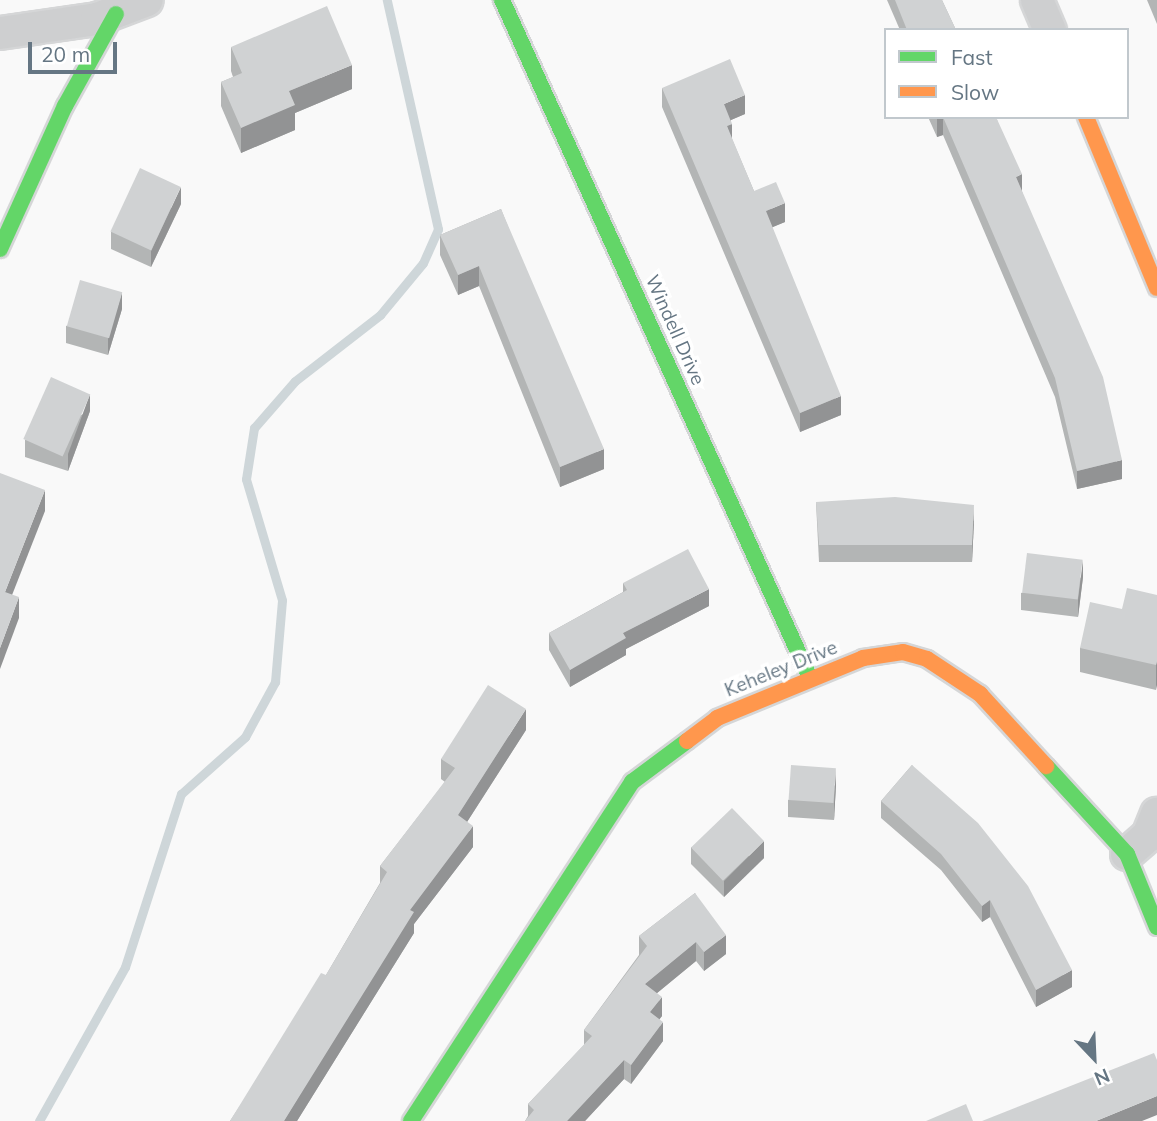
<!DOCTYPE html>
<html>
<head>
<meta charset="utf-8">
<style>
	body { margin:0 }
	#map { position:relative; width:1157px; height:1121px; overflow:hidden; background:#f9f9f9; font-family:Mulish,sans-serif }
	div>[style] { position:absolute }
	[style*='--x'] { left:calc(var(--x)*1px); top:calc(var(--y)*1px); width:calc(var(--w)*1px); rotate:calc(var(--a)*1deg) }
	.stream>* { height:9px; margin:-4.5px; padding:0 4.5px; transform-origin:4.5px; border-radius:4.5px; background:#ced6d9 }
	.roads { filter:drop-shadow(2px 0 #d5d6d7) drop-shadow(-2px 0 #d5d6d7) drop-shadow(0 2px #d5d6d7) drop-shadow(0 -2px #d5d6d7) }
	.street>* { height:32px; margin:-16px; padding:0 16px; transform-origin:16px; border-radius:16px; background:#cecfd0 }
	.fast>* { height:16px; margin:-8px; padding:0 8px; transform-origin:8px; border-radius:8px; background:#63d668 }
	.slow>* { height:16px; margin:-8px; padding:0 8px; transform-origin:8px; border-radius:8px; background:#ff974d }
	.wall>* { inset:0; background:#b3b5b5 }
	.shaded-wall>* { inset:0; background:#929394 }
	.building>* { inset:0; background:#d0d2d3; transform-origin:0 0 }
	span { translate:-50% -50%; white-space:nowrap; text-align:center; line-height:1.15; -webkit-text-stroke:7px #fff; paint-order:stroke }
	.street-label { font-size:19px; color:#657683 }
	.legend { position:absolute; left:884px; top:28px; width:245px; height:91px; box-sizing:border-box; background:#fff; border:2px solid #c1c8cd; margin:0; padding:9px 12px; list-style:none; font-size:21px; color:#657683 }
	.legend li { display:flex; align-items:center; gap:14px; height:35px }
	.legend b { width:35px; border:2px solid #c1c8cd }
	.north { position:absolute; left:1059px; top:1023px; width:70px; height:70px; -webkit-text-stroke:5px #fff; paint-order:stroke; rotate:157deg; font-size:19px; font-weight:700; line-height:28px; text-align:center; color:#657683 }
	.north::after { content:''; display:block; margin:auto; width:24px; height:32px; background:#657683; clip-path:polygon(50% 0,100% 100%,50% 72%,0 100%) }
	.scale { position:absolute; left:28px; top:42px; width:89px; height:32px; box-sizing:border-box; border:4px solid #657683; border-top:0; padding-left:9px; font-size:21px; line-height:24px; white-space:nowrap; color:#657683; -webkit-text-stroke:5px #fff; paint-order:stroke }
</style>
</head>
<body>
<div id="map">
	<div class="stream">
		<div style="--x:39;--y:1121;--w:176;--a:-60.8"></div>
		<div style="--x:125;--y:967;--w:182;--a:-72.1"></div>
		<div style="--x:181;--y:794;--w:86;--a:-41.7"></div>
		<div style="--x:245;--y:737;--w:63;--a:-61.4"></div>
		<div style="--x:275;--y:682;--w:82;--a:-85.1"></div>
		<div style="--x:282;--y:600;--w:126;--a:-106.6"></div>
		<div style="--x:246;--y:479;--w:52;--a:-81.1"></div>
		<div style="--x:254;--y:428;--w:62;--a:-48.9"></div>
		<div style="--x:295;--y:381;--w:108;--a:-37.8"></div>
		<div style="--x:380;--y:315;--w:67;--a:-50.4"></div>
		<div style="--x:423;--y:263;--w:37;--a:-66"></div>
		<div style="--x:438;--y:229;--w:235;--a:-102.6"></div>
	</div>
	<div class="roads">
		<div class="street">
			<div style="--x:1037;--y:0;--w:33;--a:67"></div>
			<div style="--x:0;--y:33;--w:98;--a:-8.2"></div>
			<div style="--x:97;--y:19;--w:53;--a:-20.8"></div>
			<div style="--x:1127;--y:854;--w:28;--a:-41"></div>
			<div style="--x:1148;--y:836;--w:24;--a:-68"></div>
		</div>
		<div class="fast">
			<div style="--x:502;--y:0;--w:745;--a:65.57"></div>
			<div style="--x:0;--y:249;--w:157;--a:-65.6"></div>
			<div style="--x:65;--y:106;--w:105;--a:-61"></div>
			<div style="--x:1046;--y:766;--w:120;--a:47.4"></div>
			<div style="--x:1127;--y:854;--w:79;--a:67.7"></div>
			<div style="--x:411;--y:1121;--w:405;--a:-56.9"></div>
			<div style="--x:632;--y:782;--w:69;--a:-36.7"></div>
		</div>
		<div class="slow">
			<div style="--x:1086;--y:117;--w:185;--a:67.5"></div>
			<div style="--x:687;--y:741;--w:38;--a:-37"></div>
			<div style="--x:717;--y:718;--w:158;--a:-22.3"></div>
			<div style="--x:863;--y:658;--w:40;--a:-8.5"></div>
			<div style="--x:903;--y:652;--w:25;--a:16"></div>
			<div style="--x:927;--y:659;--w:64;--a:33.4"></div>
			<div style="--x:980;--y:694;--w:98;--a:47.5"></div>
		</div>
	</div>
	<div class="wall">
		<div style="clip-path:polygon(887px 0,942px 0,956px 30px,900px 30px)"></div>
		<div style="clip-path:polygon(1147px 0,1157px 0,1157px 24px)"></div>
		<div style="clip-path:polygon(231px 47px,352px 89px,295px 113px,295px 130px,241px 153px,221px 106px,221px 82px,233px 77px,231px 71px)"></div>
		<div style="clip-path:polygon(662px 88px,745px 114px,731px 120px,732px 139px,754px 191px,785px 222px,772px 227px,841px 415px,800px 432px,662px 107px)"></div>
		<div style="clip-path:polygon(928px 117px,996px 117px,1122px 479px,1077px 489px,1055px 397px,943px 135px,937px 137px)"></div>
		<div style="clip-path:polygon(181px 204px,151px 267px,111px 249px,111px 232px)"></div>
		<div style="clip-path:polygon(501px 209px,604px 469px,560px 487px,479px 286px,458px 295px,440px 255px,440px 235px)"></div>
		<div style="clip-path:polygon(122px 309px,108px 355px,66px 343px,66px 326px)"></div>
		<div style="clip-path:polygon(90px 411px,68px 471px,25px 457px,25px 440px)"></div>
		<div style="clip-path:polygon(816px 502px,974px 521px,972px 562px,819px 562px)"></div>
		<div style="clip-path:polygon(1083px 577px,1078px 617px,1021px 610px,1021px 593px)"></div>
		<div style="clip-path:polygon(623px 583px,709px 606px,626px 649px,626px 655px,570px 687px,549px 650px,549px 633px,623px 592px)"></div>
		<div style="clip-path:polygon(1157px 595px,1156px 690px,1080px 672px,1080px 648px,1122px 609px)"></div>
		<div style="clip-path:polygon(526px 730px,467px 822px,473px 847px,414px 924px,414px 933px,297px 1121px,230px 1121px,326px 975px,380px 883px,380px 866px,445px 782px,441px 779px,441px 759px)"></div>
		<div style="clip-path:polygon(912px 765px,1072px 987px,1036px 1007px,990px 917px,982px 922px,941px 870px,881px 818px,881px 801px)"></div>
		<div style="clip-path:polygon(836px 785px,834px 820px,788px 817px,788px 800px)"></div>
		<div style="clip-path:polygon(691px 847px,764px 858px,724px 897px,691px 864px)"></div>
		<div style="clip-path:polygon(695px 893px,726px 954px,704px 971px,696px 961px,657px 993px,662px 1016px,659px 1019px,663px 1041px,631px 1084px,624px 1079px,585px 1121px,525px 1121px,528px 1116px,528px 1104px,584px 1045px,584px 1030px,639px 955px,639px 936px)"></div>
	</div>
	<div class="shaded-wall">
		<div style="clip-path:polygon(352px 65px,352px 89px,295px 113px,295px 130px,241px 153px,241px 128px,289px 91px)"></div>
		<div style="clip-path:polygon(745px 95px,745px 114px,724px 123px,724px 104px)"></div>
		<div style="clip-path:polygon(943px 117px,943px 135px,937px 137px,937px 119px)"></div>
		<div style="clip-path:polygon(732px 124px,732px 143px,727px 126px)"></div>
		<div style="clip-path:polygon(1022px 174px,1022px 193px,1016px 177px)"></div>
		<div style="clip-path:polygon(181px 187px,181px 204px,151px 267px,151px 251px)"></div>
		<div style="clip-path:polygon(785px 203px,785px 222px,766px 230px,766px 211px)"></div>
		<div style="clip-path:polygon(479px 266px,479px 286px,458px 295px,458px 275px)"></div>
		<div style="clip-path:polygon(122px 292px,122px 309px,108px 355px,108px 338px)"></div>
		<div style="clip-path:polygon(90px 394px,90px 411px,68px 471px,68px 454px)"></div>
		<div style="clip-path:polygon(841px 396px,841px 415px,800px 432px,800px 413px)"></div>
		<div style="clip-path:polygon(604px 449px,604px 469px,560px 487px,560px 467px)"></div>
		<div style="clip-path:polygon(1122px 460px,1122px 479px,1077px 489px,1077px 471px)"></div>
		<div style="clip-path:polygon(45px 490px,45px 511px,5px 613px,5px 592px)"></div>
		<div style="clip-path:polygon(974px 505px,974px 521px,972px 562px,972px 545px)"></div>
		<div style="clip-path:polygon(1083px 560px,1083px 577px,1078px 617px,1078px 600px)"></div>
		<div style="clip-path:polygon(709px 589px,709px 606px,626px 649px,626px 655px,570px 687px,570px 670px,623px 633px)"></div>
		<div style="clip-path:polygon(19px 597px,19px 618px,0 669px,0 648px)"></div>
		<div style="clip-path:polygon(1157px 660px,1157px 685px,1156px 690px,1156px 665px)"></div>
		<div style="clip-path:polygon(526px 709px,526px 730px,458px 836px,458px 815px)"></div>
		<div style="clip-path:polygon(836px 768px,836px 785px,834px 820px,834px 803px)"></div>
		<div style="clip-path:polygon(473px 826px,473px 847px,414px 924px,414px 933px,297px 1121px,284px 1121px,410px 910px)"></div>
		<div style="clip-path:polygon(764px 841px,764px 858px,724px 897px,724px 881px)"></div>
		<div style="clip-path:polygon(990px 900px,990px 917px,982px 922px,982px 906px)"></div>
		<div style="clip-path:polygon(726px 935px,726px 954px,704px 971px,704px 952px)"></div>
		<div style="clip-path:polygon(696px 942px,696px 961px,645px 1003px,645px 984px)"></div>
		<div style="clip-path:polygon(1072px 970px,1072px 987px,1036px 1007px,1036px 990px)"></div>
		<div style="clip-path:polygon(662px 997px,662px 1016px,650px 1032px,650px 1012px)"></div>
		<div style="clip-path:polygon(663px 1022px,663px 1041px,631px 1084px,631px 1065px)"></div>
		<div style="clip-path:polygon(624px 1060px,624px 1079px,585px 1121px,567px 1121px)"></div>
		<div style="clip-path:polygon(1157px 1096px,1157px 1115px,1142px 1121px,1096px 1121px)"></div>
	</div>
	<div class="building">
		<div style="clip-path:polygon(895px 0,942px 0,956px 30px,907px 30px)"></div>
		<div style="clip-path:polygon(327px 6px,352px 65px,289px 91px,295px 105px,241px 128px,221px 82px,242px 73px,231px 47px)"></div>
		<div style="clip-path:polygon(730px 59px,745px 95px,724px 104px,732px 124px,727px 126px,754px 191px,776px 182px,785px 203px,766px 211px,841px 396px,800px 413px,662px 88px)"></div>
		<div style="clip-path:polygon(943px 117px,996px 117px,1022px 174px,1016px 177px,1103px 377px,1122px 460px,1077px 471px,1055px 378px)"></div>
		<div style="left:140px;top:168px;width:45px;height:70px;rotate:25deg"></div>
		<div style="clip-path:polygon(501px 209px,604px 449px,560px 467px,479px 266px,458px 275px,440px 235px)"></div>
		<div style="left:80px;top:280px;width:44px;height:48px;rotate:16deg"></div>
		<div style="left:51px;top:377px;width:43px;height:68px;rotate:24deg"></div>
		<div style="clip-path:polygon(0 473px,45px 490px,5px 592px,19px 597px,0 648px)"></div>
		<div style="clip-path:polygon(895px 497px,974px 505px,972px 545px,819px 545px,816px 502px)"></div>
		<div style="clip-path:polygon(688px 549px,709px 589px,623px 633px,626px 638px,570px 670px,549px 633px,627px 590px,623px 583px)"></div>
		<div style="left:1027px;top:553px;width:56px;height:40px;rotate:7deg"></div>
		<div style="clip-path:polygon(1127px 588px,1157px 595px,1157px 660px,1156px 665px,1080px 648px,1090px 602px,1122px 609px)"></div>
		<div style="clip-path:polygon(488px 685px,526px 709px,458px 815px,473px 826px,410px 910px,414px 912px,284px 1121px,230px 1121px,321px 973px,326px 975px,387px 872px,380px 866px,455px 768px,441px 759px)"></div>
		<div style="left:791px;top:765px;width:45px;height:35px;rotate:4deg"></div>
		<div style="clip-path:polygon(912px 765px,978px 823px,1028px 886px,1072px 970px,1036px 990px,990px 900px,982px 906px,941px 854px,881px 801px)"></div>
		<div style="left:732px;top:808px;width:46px;height:57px;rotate:46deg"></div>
		<div style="clip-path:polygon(695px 893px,726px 935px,704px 952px,696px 942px,645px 984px,662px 997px,650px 1012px,663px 1022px,631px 1065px,624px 1060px,567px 1121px,525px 1121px,534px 1110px,528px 1104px,592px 1036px,584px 1030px,647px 946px,639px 936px)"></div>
		<div style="clip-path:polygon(1154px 1053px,1157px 1060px,1157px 1096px,1096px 1121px,982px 1121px)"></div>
		<div style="clip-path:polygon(966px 1104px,973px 1121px,926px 1121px)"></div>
	</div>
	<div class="street-label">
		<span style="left:675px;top:330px;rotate:66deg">Windell Drive</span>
		<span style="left:781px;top:669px;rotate:-22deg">Keheley Drive</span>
	</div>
	<ul class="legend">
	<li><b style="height:9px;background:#63d668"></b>Fast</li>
	<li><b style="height:9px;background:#ff974d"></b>Slow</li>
	</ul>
	<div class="north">N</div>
	<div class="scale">20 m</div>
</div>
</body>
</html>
